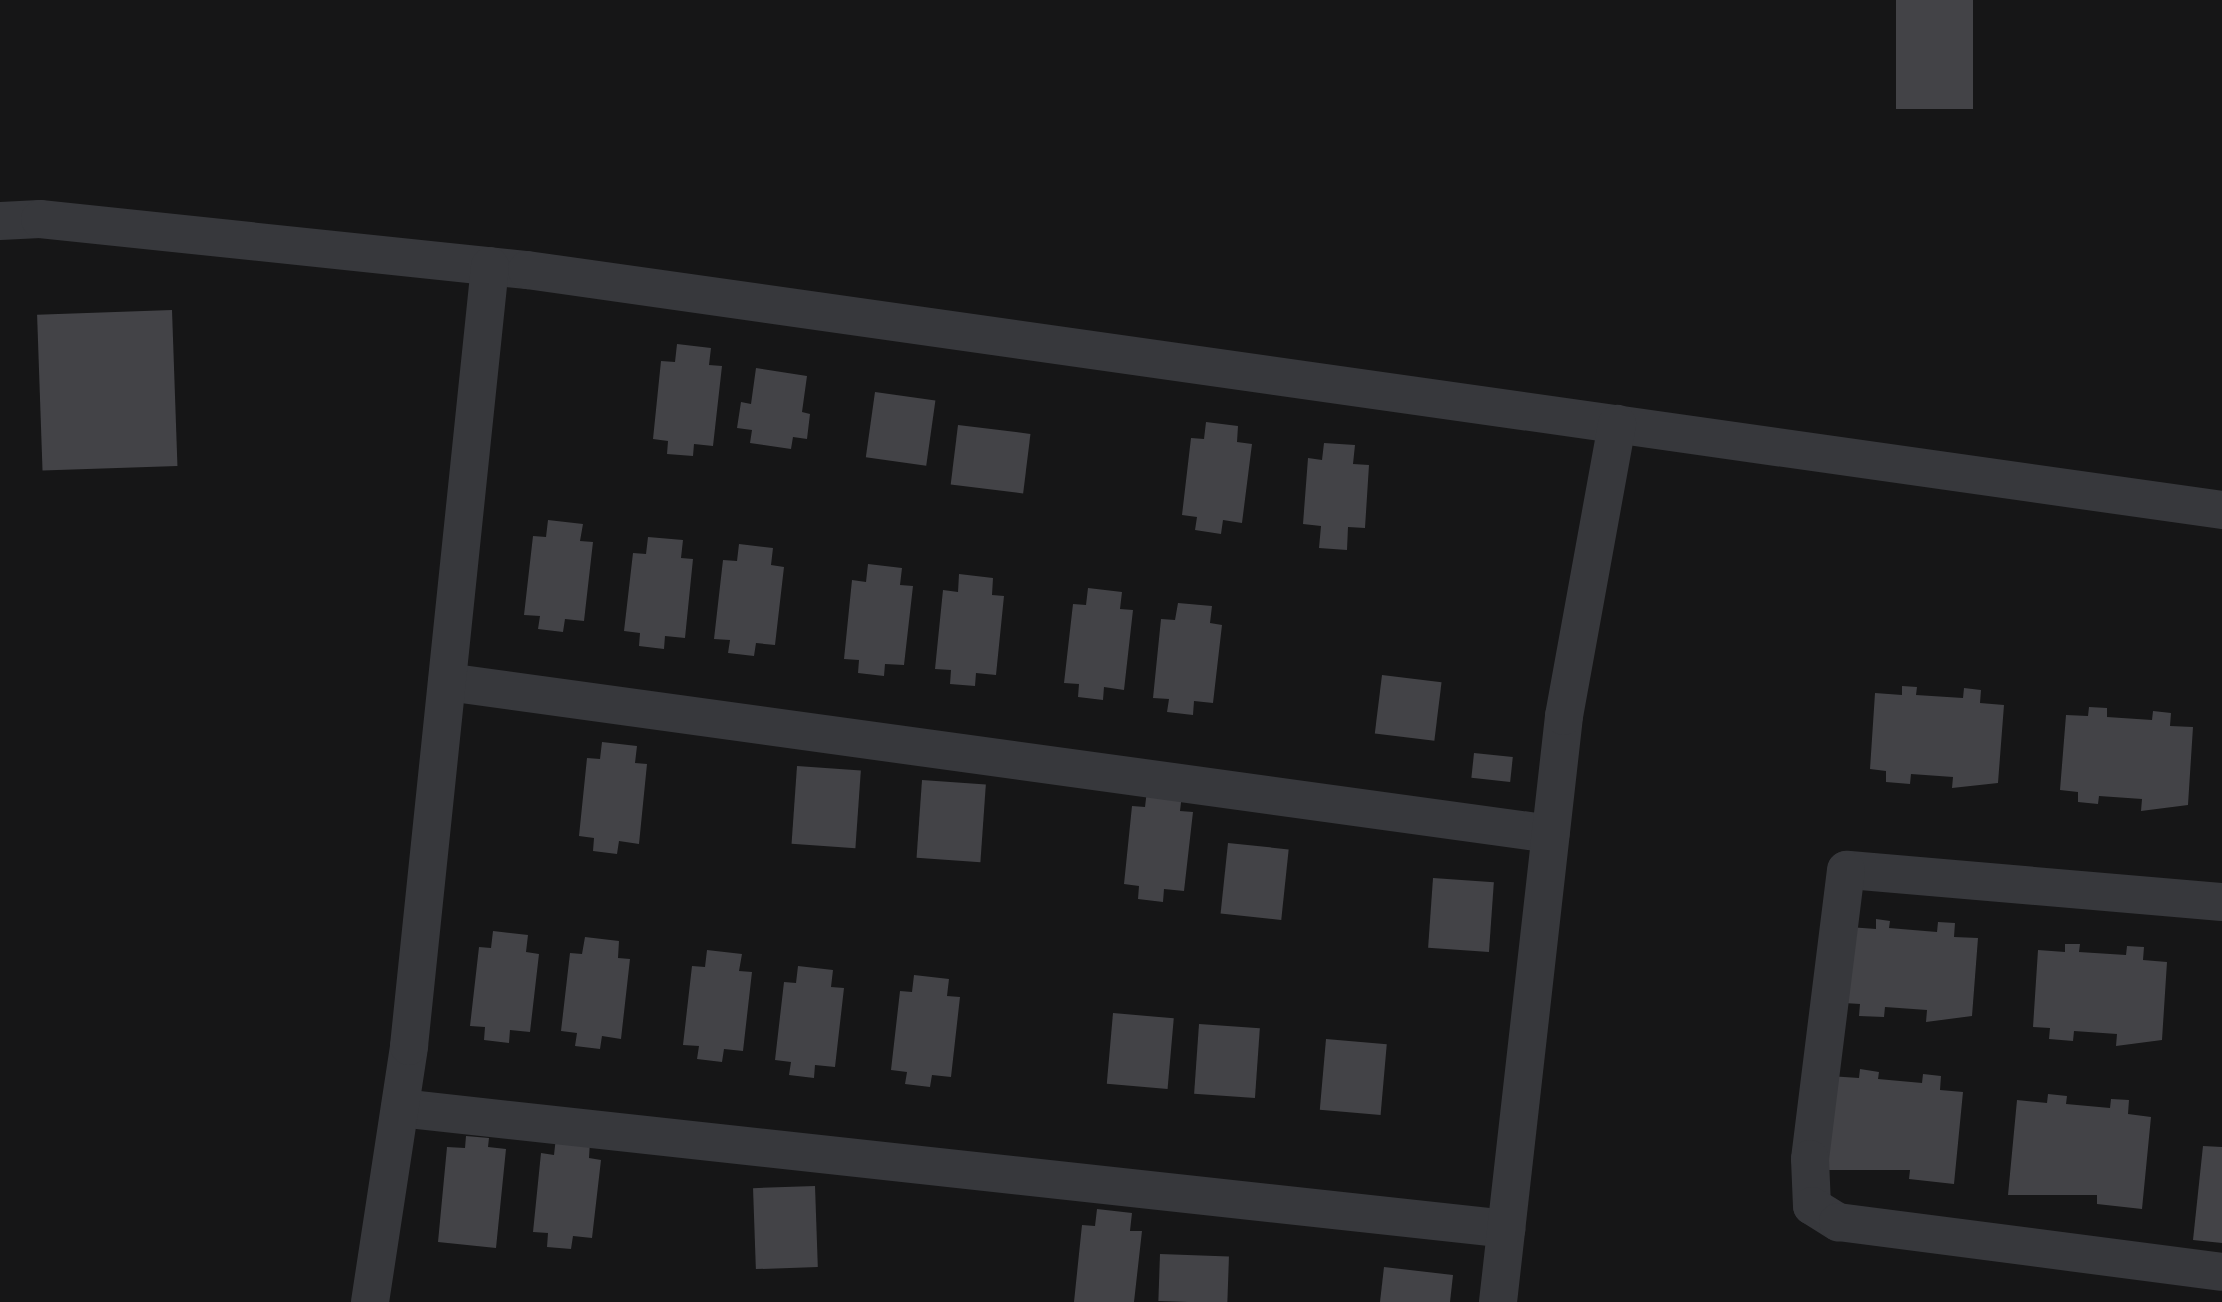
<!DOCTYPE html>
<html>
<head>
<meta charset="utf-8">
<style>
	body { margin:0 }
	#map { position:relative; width:2222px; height:1302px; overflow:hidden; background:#161617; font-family:"Public Sans",sans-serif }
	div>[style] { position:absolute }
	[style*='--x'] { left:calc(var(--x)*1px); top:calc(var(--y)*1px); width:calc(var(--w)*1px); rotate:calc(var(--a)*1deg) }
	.building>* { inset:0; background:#434347; transform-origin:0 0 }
	.minor>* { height:38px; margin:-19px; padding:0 19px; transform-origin:19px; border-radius:19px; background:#37383c }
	span { translate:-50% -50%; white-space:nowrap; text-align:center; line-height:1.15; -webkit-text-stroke:5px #111112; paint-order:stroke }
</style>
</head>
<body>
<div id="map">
	<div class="building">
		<div style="left:1896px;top:0;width:77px;height:109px"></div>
		<div style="left:172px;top:310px;width:156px;height:135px;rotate:88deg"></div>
		<div style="clip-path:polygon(677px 344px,711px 348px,709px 365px,722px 366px,713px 446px,694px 444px,693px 456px,667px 454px,668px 441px,653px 439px,661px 361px,675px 362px)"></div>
		<div style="clip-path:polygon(756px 368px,807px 376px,802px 412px,810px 414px,807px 439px,793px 437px,791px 449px,750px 443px,752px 430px,737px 428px,741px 402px,751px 404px)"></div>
		<div style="left:875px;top:392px;width:61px;height:66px;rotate:8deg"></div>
		<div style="clip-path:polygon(1206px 422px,1238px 426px,1237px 442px,1252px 444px,1242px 523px,1223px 520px,1221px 534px,1195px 530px,1197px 517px,1182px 515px,1191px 438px,1204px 439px)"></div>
		<div style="left:958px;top:425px;width:73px;height:60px;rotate:7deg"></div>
		<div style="clip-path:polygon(1324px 443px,1355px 445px,1353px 464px,1369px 465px,1365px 528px,1348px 527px,1347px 550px,1319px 548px,1321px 526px,1303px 524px,1308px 458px,1322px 460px)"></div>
		<div style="clip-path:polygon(548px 520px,583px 524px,580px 541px,593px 542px,584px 621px,565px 619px,563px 632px,538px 629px,540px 616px,524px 615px,533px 536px,546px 537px)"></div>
		<div style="clip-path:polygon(648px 537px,683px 540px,681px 558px,693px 559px,685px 638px,665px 636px,664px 649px,639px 646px,640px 633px,624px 631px,633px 553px,646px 554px)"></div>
		<div style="clip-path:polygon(739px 544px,773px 548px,771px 565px,784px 567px,775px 645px,756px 643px,754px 656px,728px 653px,730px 640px,714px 639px,723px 560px,737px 561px)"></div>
		<div style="clip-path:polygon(868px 564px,902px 568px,900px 585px,913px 586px,904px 665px,885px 664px,884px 676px,858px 673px,859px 660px,844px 659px,852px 580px,866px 582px)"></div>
		<div style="clip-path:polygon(959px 574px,993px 578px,992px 595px,1004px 596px,996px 675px,976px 673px,975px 686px,950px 684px,951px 670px,935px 669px,943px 590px,958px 592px)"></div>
		<div style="clip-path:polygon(1088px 588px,1122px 592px,1120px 609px,1133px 610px,1124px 690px,1104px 687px,1103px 700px,1078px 697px,1079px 684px,1064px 683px,1073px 604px,1086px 605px)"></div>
		<div style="clip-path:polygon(1178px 603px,1212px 606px,1210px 623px,1222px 625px,1213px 703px,1194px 701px,1193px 715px,1167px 712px,1169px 699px,1153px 698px,1161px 619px,1175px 620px)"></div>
		<div style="left:1382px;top:675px;width:60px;height:59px;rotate:7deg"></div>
		<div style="clip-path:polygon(1902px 686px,1917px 687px,1916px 695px,1963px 698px,1964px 688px,1981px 690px,1980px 703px,2004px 705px,1998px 783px,1952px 788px,1953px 777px,1911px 774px,1910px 784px,1886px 782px,1886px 771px,1870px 769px,1875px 693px,1902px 695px)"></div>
		<div style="clip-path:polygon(2089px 707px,2107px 708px,2107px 717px,2152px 720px,2153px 711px,2171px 713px,2170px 726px,2193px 727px,2188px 805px,2141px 811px,2142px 799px,2099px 796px,2098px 804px,2078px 802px,2078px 792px,2060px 790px,2066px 715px,2088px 716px)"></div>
		<div style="clip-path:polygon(602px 742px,637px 746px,635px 763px,647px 764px,639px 844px,619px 841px,617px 854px,593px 851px,594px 838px,579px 836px,587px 758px,600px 759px)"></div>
		<div style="left:1474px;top:753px;width:39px;height:25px;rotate:6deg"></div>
		<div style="left:797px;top:766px;width:64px;height:78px;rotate:4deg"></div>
		<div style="left:922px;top:780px;width:64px;height:78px;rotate:4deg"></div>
		<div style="clip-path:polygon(1147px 790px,1182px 794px,1180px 811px,1193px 812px,1184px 891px,1164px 889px,1163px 902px,1138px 899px,1139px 886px,1124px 884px,1132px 806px,1145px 807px)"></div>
		<div style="left:1228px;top:843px;width:61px;height:71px;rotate:6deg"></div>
		<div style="left:1433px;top:878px;width:61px;height:70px;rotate:4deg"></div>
		<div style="clip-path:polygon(1876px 919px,1890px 921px,1889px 928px,1937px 932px,1938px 922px,1955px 923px,1954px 937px,1978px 938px,1972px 1016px,1926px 1022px,1927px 1010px,1885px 1007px,1884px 1017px,1859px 1016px,1860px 1004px,1844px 1003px,1849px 927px,1876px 929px)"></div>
		<div style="clip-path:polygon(493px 931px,528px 935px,526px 952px,539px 954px,530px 1032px,510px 1030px,509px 1043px,484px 1040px,485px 1027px,470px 1026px,479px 947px,491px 948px)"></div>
		<div style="clip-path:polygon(585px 937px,619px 941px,618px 958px,630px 959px,621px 1039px,602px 1036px,600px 1049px,575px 1046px,577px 1033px,561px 1031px,570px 953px,582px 954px)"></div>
		<div style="clip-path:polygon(2065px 944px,2080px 944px,2079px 952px,2126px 955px,2127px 946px,2144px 947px,2143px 960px,2167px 962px,2162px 1040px,2116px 1046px,2117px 1034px,2074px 1031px,2073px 1041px,2049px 1039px,2050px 1028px,2033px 1027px,2038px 950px,2065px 952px)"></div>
		<div style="clip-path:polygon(707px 950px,742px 954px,739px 971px,752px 972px,743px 1051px,724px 1049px,722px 1062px,697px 1059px,699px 1046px,683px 1045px,692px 966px,705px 967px)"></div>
		<div style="clip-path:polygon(798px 966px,833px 970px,831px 987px,844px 988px,835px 1067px,815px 1065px,814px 1078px,789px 1075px,791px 1062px,775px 1060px,784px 982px,796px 983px)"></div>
		<div style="clip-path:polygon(914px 975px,949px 979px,947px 996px,960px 997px,951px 1077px,932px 1075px,930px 1087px,905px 1084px,907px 1072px,891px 1070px,900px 991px,912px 992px)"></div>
		<div style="left:1113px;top:1013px;width:61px;height:71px;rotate:5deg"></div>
		<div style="left:1199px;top:1024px;width:61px;height:70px;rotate:4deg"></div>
		<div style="left:1326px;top:1039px;width:61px;height:71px;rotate:5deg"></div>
		<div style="clip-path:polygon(1860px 1069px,1879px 1072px,1878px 1079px,1922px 1083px,1923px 1074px,1941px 1076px,1940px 1090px,1963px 1092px,1954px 1184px,1909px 1179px,1910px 1170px,1820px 1170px,1829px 1076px,1859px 1078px)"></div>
		<div style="clip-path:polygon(2048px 1094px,2067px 1096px,2066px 1104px,2110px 1108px,2111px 1099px,2129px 1100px,2128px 1114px,2151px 1117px,2142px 1209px,2097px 1204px,2097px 1195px,2008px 1195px,2017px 1100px,2047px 1103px)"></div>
		<div style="clip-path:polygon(466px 1136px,489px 1138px,488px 1147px,506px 1149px,496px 1248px,438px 1242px,447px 1147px,465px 1148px)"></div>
		<div style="clip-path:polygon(556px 1137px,590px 1141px,589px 1158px,601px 1160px,592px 1238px,573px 1236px,571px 1249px,547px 1247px,548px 1233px,533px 1232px,541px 1153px,554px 1155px)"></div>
		<div style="clip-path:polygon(2203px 1146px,2222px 1147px,2222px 1243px,2193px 1240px)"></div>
		<div style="left:815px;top:1186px;width:81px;height:62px;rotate:88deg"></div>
		<div style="clip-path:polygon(1097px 1209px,1132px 1213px,1130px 1231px,1142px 1231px,1134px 1302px,1074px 1302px,1082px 1225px,1095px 1226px)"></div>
		<div style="left:1160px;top:1254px;width:69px;height:47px;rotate:2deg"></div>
		<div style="clip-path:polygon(1384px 1267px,1453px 1275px,1450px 1302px,1380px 1302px)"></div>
	</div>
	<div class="minor">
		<div style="--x:0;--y:221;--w:40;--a:-2.9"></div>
		<div style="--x:40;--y:219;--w:490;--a:6"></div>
		<div style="--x:527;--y:270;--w:1712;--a:8.06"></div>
		<div style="--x:447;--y:682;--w:1114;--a:7.84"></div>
		<div style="--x:2222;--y:902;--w:377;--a:-175.1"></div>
		<div style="--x:1846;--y:870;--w:291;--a:97.1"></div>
		<div style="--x:1810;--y:1159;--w:47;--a:87.6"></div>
		<div style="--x:1812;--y:1206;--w:31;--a:32"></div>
		<div style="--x:1838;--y:1222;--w:387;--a:7.4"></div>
		<div style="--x:400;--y:1108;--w:1113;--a:6.24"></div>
		<div style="--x:370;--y:1302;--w:259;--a:-81.3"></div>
		<div style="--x:409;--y:1046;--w:784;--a:-84.07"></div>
		<div style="--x:1498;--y:1302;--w:590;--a:-83.57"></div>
		<div style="--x:1564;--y:716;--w:297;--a:-79.7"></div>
	</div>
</div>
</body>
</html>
